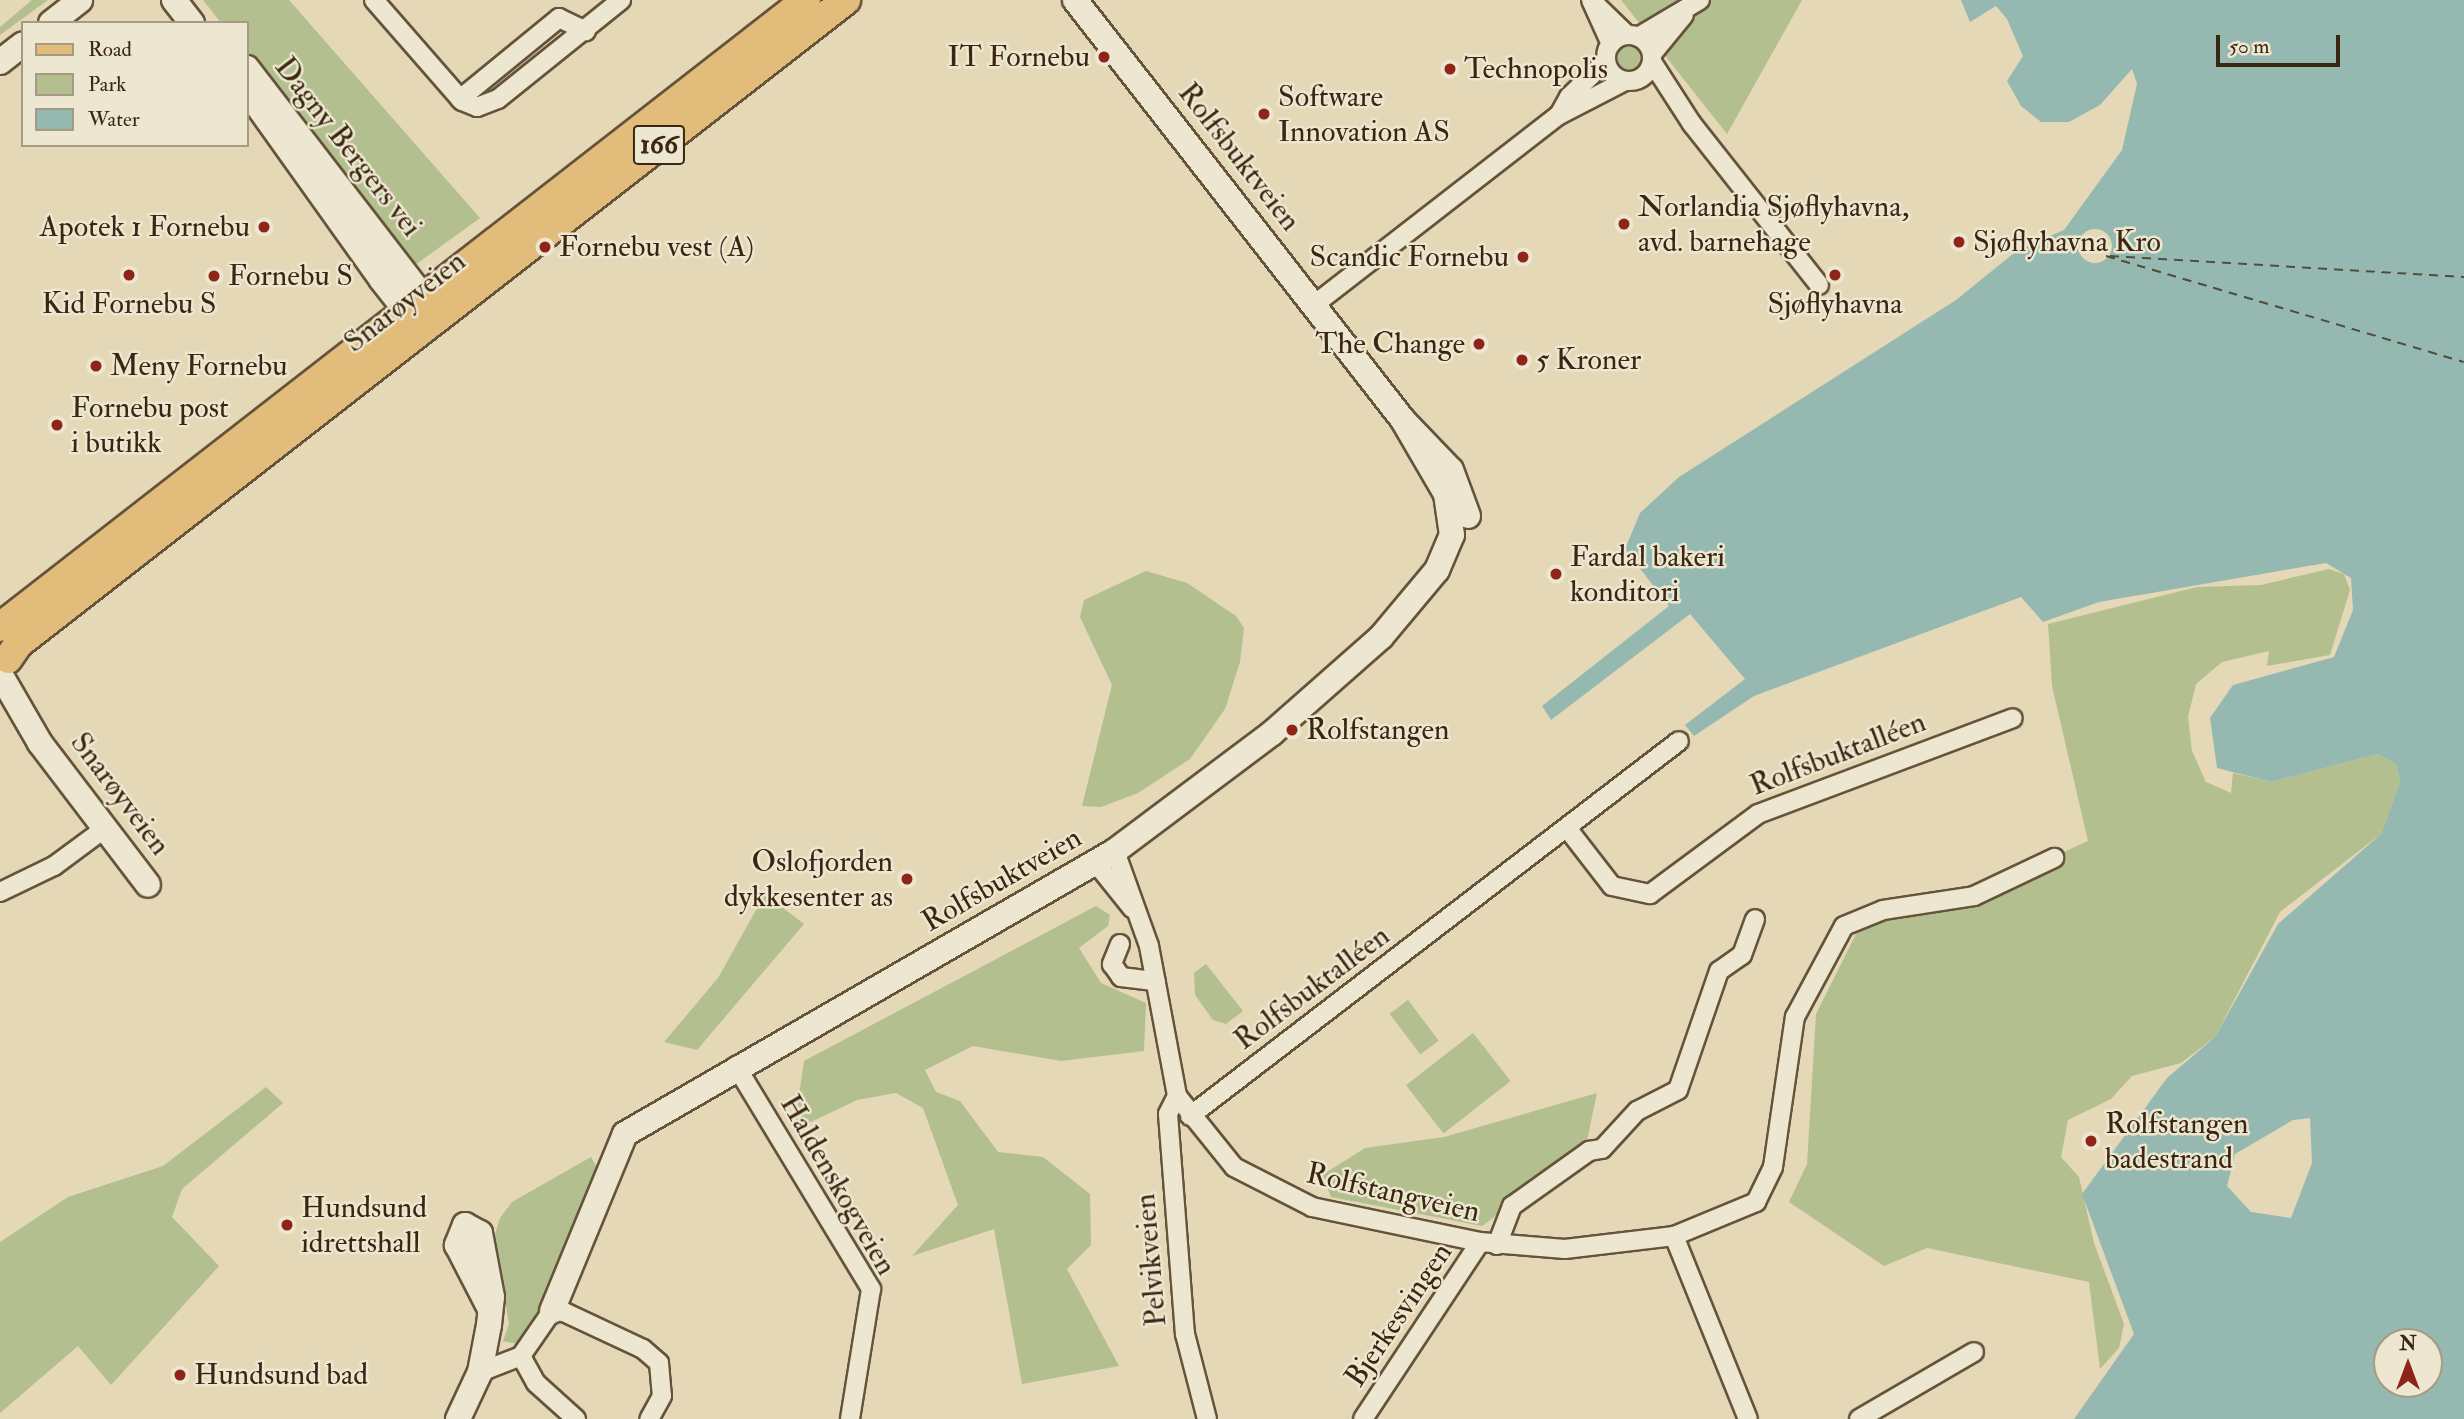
<!DOCTYPE html>
<html>
<head>
<meta charset="utf-8">
<style>
	body { margin:0 }
	#map { position:relative; width:2464px; height:1419px; overflow:hidden; background:#e4d8b6; font-family:"IM FELL Double Pica",serif }
	div>[style] { position:absolute }
	[style*='--x'] { left:calc(var(--x)*1px); top:calc(var(--y)*1px); width:calc(var(--w)*1px); rotate:calc(var(--a)*1deg) }
	.green>* { inset:0; background:#b3bf8e; transform-origin:0 0 }
	.round { border-radius:50% }
	.water>* { inset:0; background:#95b9b1 }
	.pier>* { inset:0; background:#e4d8b6 }
	.ferry>* { height:2px; margin-top:-1px; transform-origin:0; background:repeating-linear-gradient(90deg,#524c39 0 9px,transparent 0 16px) }
	.roads { filter:drop-shadow(2px 0 #65533a) drop-shadow(-2px 0 #65533a) drop-shadow(0 2px #65533a) drop-shadow(0 -2px #65533a) }
	.street>* { height:18px; margin:-9px; padding:0 9px; transform-origin:9px; border-radius:9px; background:#ede6d0 }
	.street>.ring { margin:-9px; padding:0; box-sizing:content-box; background:none; border:18px solid #ede6d0; border-radius:50% }
	.secondary>* { height:24px; margin:-12px; padding:0 12px; transform-origin:12px; border-radius:12px; background:#ede6d0 }
	.primary>* { height:28px; margin:-14px; padding:0 14px; transform-origin:14px; border-radius:14px; background:#e2bc7b }
	.dots>* { width:19px; height:19px; translate:-50% -50%; box-sizing:border-box; border:4px solid #ede6d0; border-radius:50% }
	span { translate:-50% -50%; white-space:nowrap; text-align:center; line-height:1.15; -webkit-text-stroke:5px #ede6d0; paint-order:stroke }
	.shield-label span { padding:2px 5px; background:#ede6d0; border:2px solid; border-radius:5px; -webkit-text-stroke-width:0 }
	.shield-label { font-size:28px; color:#3b2711; font-weight:700 }
	.poi-label { font-size:30px; color:#3b2711 }
	.right { translate:-100% -50%; text-align:right }
	.left { translate:0 -50%; text-align:left }
	.street-label { font-size:30px; color:#3b2711 }
	.legend { position:absolute; left:21px; top:21px; width:228px; height:126px; box-sizing:border-box; background:#ede6d0; border:2px solid #a69a84; margin:0; padding:9px 12px; list-style:none; font-size:21px; color:#3b2711 }
	.legend li { display:flex; align-items:center; gap:14px; height:35px }
	.legend b { width:35px; border:2px solid #a69a84 }
	.north { position:absolute; left:2373px; top:1328px; width:70px; height:70px; box-sizing:border-box; background:#ede6d0; border:2px solid #a69a84; border-radius:50%; rotate:0deg; font-size:19px; font-weight:700; line-height:28px; text-align:center; color:#3b2711 }
	.north::after { content:''; display:block; margin:auto; width:24px; height:32px; background:#8f2418; clip-path:polygon(50% 0,100% 100%,50% 72%,0 100%) }
	.scale { position:absolute; left:2216px; top:35px; width:124px; height:32px; box-sizing:border-box; border:4px solid #3b2711; border-top:0; padding-left:9px; font-size:21px; line-height:24px; white-space:nowrap; color:#3b2711; -webkit-text-stroke:5px #ede6d0; paint-order:stroke }
</style>
</head>
<body>
<div id="map">
	<div class="green">
		<div style="clip-path:polygon(32px 0,48px 0,0 35px,0 27px)"></div>
		<div style="clip-path:polygon(203px 0,289px 0,480px 218px,411px 268px,247px 56px,247px 23px,221px 23px)"></div>
		<div style="clip-path:polygon(1621px 0,1802px 0,1727px 134px)"></div>
		<div class="round" style="left:1613px;top:42px;width:32px;height:32px"></div>
		<div style="clip-path:polygon(2329px 569px,2344px 574px,2350px 590px,2330px 655px,2267px 666px,2269px 651px,2222px 662px,2196px 684px,2188px 717px,2192px 751px,2206px 782px,2231px 793px,2233px 773px,2271px 782px,2378px 754px,2396px 764px,2400px 782px,2381px 834px,2280px 912px,2215px 1037px,2181px 1063px,2132px 1076px,2111px 1099px,2068px 1120px,2061px 1157px,2079px 1177px,2094px 1243px,2124px 1324px,2119px 1348px,2100px 1369px,2089px 1282px,1927px 1248px,1884px 1266px,1789px 1202px,1807px 1164px,1816px 1014px,1863px 920px,1965px 897px,2088px 841px,2052px 686px,2048px 624px,2197px 587px,2261px 585px)"></div>
		<div style="clip-path:polygon(1146px 571px,1187px 583px,1236px 616px,1244px 628px,1240px 662px,1225px 709px,1190px 759px,1138px 793px,1101px 807px,1082px 806px,1112px 685px,1080px 617px,1084px 600px)"></div>
		<div style="clip-path:polygon(765px 894px,804px 924px,697px 1050px,664px 1042px,718px 978px)"></div>
		<div style="clip-path:polygon(1096px 906px,1110px 915px,1108px 926px,1079px 948px,1101px 983px,1146px 1003px,1144px 1051px,1061px 1061px,973px 1046px,925px 1070px,936px 1092px,960px 1101px,998px 1152px,1043px 1157px,1090px 1194px,1091px 1245px,1067px 1269px,1119px 1366px,1022px 1384px,994px 1229px,912px 1256px,958px 1205px,923px 1108px,896px 1093px,857px 1100px,794px 1130px,804px 1061px)"></div>
		<div style="clip-path:polygon(1206px 964px,1243px 1011px,1226px 1024px,1213px 1020px,1195px 995px,1194px 973px)"></div>
		<div style="left:1408px;top:1000px;width:51px;height:23px;rotate:53deg"></div>
		<div style="left:1473px;top:1033px;width:61px;height:85px;rotate:52deg"></div>
		<div style="clip-path:polygon(266px 1087px,283px 1103px,182px 1189px,172px 1217px,219px 1266px,111px 1385px,78px 1346px,0 1413px,0 1242px,68px 1197px,163px 1166px)"></div>
		<div style="clip-path:polygon(1597px 1093px,1585px 1150px,1482px 1226px,1331px 1197px,1322px 1175px,1365px 1148px,1444px 1137px)"></div>
		<div style="clip-path:polygon(591px 1157px,598px 1170px,541px 1305px,518px 1344px,503px 1341px,509px 1324px,494px 1238px,500px 1218px,512px 1202px)"></div>
	</div>
	<div class="water">
		<div style="clip-path:polygon(evenodd,1961px 0,2464px 0,2464px 1419px,2074px 1419px,2134px 1334px,2082px 1194px,2167px 1078px,2215px 1037px,2278px 924px,2381px 834px,2400px 782px,2396px 764px,2378px 754px,2271px 782px,2217px 768px,2210px 718px,2233px 685px,2334px 657px,2353px 610px,2351px 578px,2326px 563px,2099px 602px,2043px 622px,2021px 597px,1754px 696px,1694px 736px,1685px 725px,1745px 679px,1690px 614px,1551px 720px,1542px 706px,1669px 606px,1625px 549px,1640px 513px,1679px 477px,1956px 300px,2019px 249px,2064px 230px,2122px 150px,2137px 84px,2132px 69px,2100px 105px,2069px 122px,2041px 122px,2021px 106px,2007px 81px,2023px 56px,2007px 19px,1996px 6px,1970px 22px,1961px 0,2310px 1118px,2312px 1163px,2291px 1218px,2251px 1212px,2227px 1186px,2235px 1154px,2293px 1120px,2310px 1118px,1961px 0,2387px 1342px,2429px 1342px,2429px 1384px,2387px 1384px,2387px 1342px)"></div>
	</div>
	<div class="pier">
		<div class="round" style="left:2078px;top:229px;width:34px;height:34px"></div>
	</div>
	<div class="ferry">
		<div style="--x:2106;--y:256;--w:373;--a:16.5"></div>
		<div style="--x:2110;--y:256;--w:355;--a:3.4"></div>
	</div>
	<div class="roads">
		<div class="street">
			<div style="--x:374;--y:0;--w:134;--a:48.9"></div>
			<div style="--x:462;--y:101;--w:16;--a:22"></div>
			<div style="--x:477;--y:107;--w:22;--a:-21"></div>
			<div style="--x:498;--y:99;--w:158;--a:-38.8"></div>
			<div style="--x:1591;--y:0;--w:48;--a:65.6"></div>
			<div style="--x:1593;--y:2;--w:47;--a:44.1"></div>
			<div class="ring" style="left:1606px;top:35px;width:28px;height:28px"></div>
			<div style="--x:1638;--y:37;--w:72;--a:-30.8"></div>
			<div style="--x:1652;--y:54;--w:50;--a:-50.6"></div>
			<div style="--x:1652;--y:62;--w:74;--a:57.2"></div>
			<div style="--x:1692;--y:124;--w:205;--a:51.7"></div>
			<div style="--x:460;--y:99;--w:128;--a:-39.3"></div>
			<div style="--x:559;--y:18;--w:30;--a:26"></div>
			<div style="--x:1559;--y:115;--w:21;--a:-61"></div>
			<div style="--x:1569;--y:97;--w:52;--a:-44.2"></div>
			<div style="--x:1315;--y:304;--w:309;--a:-37.8"></div>
			<div style="--x:1559;--y:115;--w:74;--a:-27.3"></div>
			<div style="--x:1567;--y:828;--w:73;--a:52.2"></div>
			<div style="--x:1612;--y:886;--w:39;--a:12"></div>
			<div style="--x:1650;--y:894;--w:134;--a:-36.5"></div>
			<div style="--x:1758;--y:814;--w:272;--a:-20.6"></div>
			<div style="--x:1115;--y:851;--w:101;--a:70.3"></div>
			<div style="--x:1149;--y:946;--w:153;--a:79.4"></div>
			<div style="--x:1177;--y:1096;--w:91;--a:51.2"></div>
			<div style="--x:1234;--y:1167;--w:88;--a:27.1"></div>
			<div style="--x:1312;--y:1207;--w:172;--a:11.8"></div>
			<div style="--x:1480;--y:1242;--w:85;--a:4.7"></div>
			<div style="--x:1565;--y:1249;--w:110;--a:-6.8"></div>
			<div style="--x:1674;--y:1236;--w:89;--a:-22.5"></div>
			<div style="--x:1756;--y:1202;--w:39;--a:-64"></div>
			<div style="--x:1773;--y:1167;--w:152;--a:-81.7"></div>
			<div style="--x:1795;--y:1017;--w:103;--a:-61.7"></div>
			<div style="--x:1844;--y:926;--w:42;--a:-22.3"></div>
			<div style="--x:1883;--y:910;--w:92;--a:-8.7"></div>
			<div style="--x:1974;--y:896;--w:89;--a:-25.4"></div>
			<div style="--x:1096;--y:863;--w:58;--a:51.3"></div>
			<div style="--x:0;--y:892;--w:60;--a:-25.7"></div>
			<div style="--x:54;--y:866;--w:62;--a:-36.5"></div>
			<div style="--x:1120;--y:944;--w:22;--a:112"></div>
			<div style="--x:1112;--y:964;--w:16;--a:55"></div>
			<div style="--x:1121;--y:977;--w:35;--a:7"></div>
			<div style="--x:736;--y:1066;--w:261;--a:58.8"></div>
			<div style="--x:871;--y:1289;--w:132;--a:99.2"></div>
			<div style="--x:1177;--y:1096;--w:20;--a:117"></div>
			<div style="--x:1168;--y:1114;--w:221;--a:85.6"></div>
			<div style="--x:1185;--y:1334;--w:88;--a:75.5"></div>
			<div style="--x:1190;--y:1116;--w:616;--a:-37.48"></div>
			<div style="--x:1674;--y:1236;--w:197;--a:68"></div>
			<div style="--x:1497;--y:1245;--w:42;--a:-69"></div>
			<div style="--x:1512;--y:1206;--w:95;--a:-35.5"></div>
			<div style="--x:1589;--y:1151;--w:13;--a:-9"></div>
			<div style="--x:1602;--y:1149;--w:52;--a:-47.4"></div>
			<div style="--x:1637;--y:1111;--w:46;--a:-27.1"></div>
			<div style="--x:1678;--y:1090;--w:126;--a:-71"></div>
			<div style="--x:1719;--y:971;--w:28;--a:-35"></div>
			<div style="--x:1742;--y:955;--w:38;--a:-70"></div>
			<div style="--x:521;--y:1356;--w:31;--a:61"></div>
			<div style="--x:536;--y:1383;--w:54;--a:42"></div>
			<div style="--x:480;--y:1372;--w:44;--a:-21.3"></div>
			<div style="--x:521;--y:1356;--w:55;--a:-55.4"></div>
			<div style="--x:552;--y:1311;--w:12;--a:5"></div>
			<div style="--x:564;--y:1312;--w:87;--a:25.1"></div>
			<div style="--x:643;--y:1349;--w:21;--a:41"></div>
			<div style="--x:659;--y:1363;--w:33;--a:85"></div>
			<div style="--x:662;--y:1396;--w:26;--a:119"></div>
			<div style="--x:1363;--y:1419;--w:212;--a:-56.5"></div>
			<div style="--x:1859;--y:1419;--w:133;--a:-30.2"></div>
		</div>
		<div class="secondary">
			<div style="--x:174;--y:0;--w:29;--a:52"></div>
			<div style="--x:1075;--y:0;--w:533;--a:52.01"></div>
			<div style="--x:1403;--y:420;--w:69;--a:46.2"></div>
			<div style="--x:1451;--y:470;--w:49;--a:69.7"></div>
			<div style="--x:51;--y:23;--w:37;--a:-38"></div>
			<div style="--x:0;--y:62;--w:29;--a:-38"></div>
			<div style="--x:247;--y:68;--w:290;--a:52.4"></div>
			<div style="--x:247;--y:91;--w:231;--a:54.5"></div>
			<div style="--x:381;--y:279;--w:42;--a:51.8"></div>
			<div style="--x:407;--y:312;--w:17;--a:7"></div>
			<div style="--x:3;--y:679;--w:74;--a:60"></div>
			<div style="--x:40;--y:743;--w:178;--a:52.7"></div>
			<div style="--x:552;--y:1311;--w:191;--a:-67.6"></div>
			<div style="--x:625;--y:1134;--w:566;--a:-30.01"></div>
			<div style="--x:1115;--y:851;--w:196;--a:-36.9"></div>
			<div style="--x:1272;--y:733;--w:145;--a:-41.4"></div>
			<div style="--x:1381;--y:637;--w:87;--a:-50.1"></div>
			<div style="--x:1437;--y:570;--w:38;--a:-67"></div>
			<div style="--x:1452;--y:535;--w:41;--a:-98.3"></div>
			<div style="--x:1446;--y:494;--w:86;--a:-120.2"></div>
			<div style="--x:458;--y:1419;--w:52;--a:-64.9"></div>
			<div style="--x:480;--y:1372;--w:48;--a:-79.2"></div>
			<div style="--x:489;--y:1325;--w:28;--a:-84"></div>
			<div style="--x:492;--y:1297;--w:65;--a:-100.6"></div>
			<div style="--x:480;--y:1233;--w:17;--a:-152"></div>
			<div style="--x:465;--y:1225;--w:22;--a:112"></div>
			<div style="--x:457;--y:1245;--w:72;--a:62.7"></div>
		</div>
		<div class="primary">
			<div style="--x:0;--y:627;--w:1021;--a:-37.88"></div>
			<div style="--x:8;--y:659;--w:18;--a:-56"></div>
			<div style="--x:18;--y:644;--w:1049;--a:-37.87"></div>
		</div>
	</div>
	<div class="dots">
		<div style="left:1104px;top:57px;background:#8f2418"></div>
		<div style="left:1450px;top:69px;background:#8f2418"></div>
		<div style="left:1264px;top:114px;background:#8f2418"></div>
		<div style="left:1624px;top:224px;background:#8f2418"></div>
		<div style="left:264px;top:227px;background:#8f2418"></div>
		<div style="left:1959px;top:242px;background:#8f2418"></div>
		<div style="left:545px;top:247px;background:#8f2418"></div>
		<div style="left:1523px;top:257px;background:#8f2418"></div>
		<div style="left:129px;top:275px;background:#8f2418"></div>
		<div style="left:1835px;top:275px;background:#8f2418"></div>
		<div style="left:214px;top:276px;background:#8f2418"></div>
		<div style="left:1479px;top:344px;background:#8f2418"></div>
		<div style="left:1522px;top:360px;background:#8f2418"></div>
		<div style="left:96px;top:366px;background:#8f2418"></div>
		<div style="left:57px;top:425px;background:#8f2418"></div>
		<div style="left:1556px;top:574px;background:#8f2418"></div>
		<div style="left:1292px;top:730px;background:#8f2418"></div>
		<div style="left:907px;top:879px;background:#8f2418"></div>
		<div style="left:2091px;top:1141px;background:#8f2418"></div>
		<div style="left:287px;top:1225px;background:#8f2418"></div>
		<div style="left:180px;top:1375px;background:#8f2418"></div>
	</div>
	<div class="shield-label">
		<span style="left:659px;top:145px">166</span>
	</div>
	<div class="poi-label">
		<span class="right" style="left:1090px;top:57px">IT Fornebu</span>
		<span class="left" style="left:1464px;top:69px">Technopolis</span>
		<span class="left" style="left:1278px;top:114px">Software<br>Innovation AS</span>
		<span class="left" style="left:1638px;top:224px">Norlandia Sjøflyhavna,<br>avd. barnehage</span>
		<span class="right" style="left:250px;top:227px">Apotek 1 Fornebu</span>
		<span class="left" style="left:1973px;top:242px">Sjøflyhavna Kro</span>
		<span class="left" style="left:559px;top:247px">Fornebu vest (A)</span>
		<span class="right" style="left:1509px;top:257px">Scandic Fornebu</span>
		<span class="left" style="left:228px;top:276px">Fornebu S</span>
		<span style="left:129px;top:304px">Kid Fornebu S</span>
		<span style="left:1835px;top:304px">Sjøflyhavna</span>
		<span class="right" style="left:1465px;top:344px">The Change</span>
		<span class="left" style="left:1536px;top:360px">5 Kroner</span>
		<span class="left" style="left:110px;top:366px">Meny Fornebu</span>
		<span class="left" style="left:71px;top:425px">Fornebu post<br>i butikk</span>
		<span class="left" style="left:1570px;top:574px">Fardal bakeri<br>konditori</span>
		<span class="left" style="left:1306px;top:730px">Rolfstangen</span>
		<span class="right" style="left:893px;top:879px">Oslofjorden<br>dykkesenter as</span>
		<span class="left" style="left:2105px;top:1141px">Rolfstangen<br>badestrand</span>
		<span class="left" style="left:301px;top:1225px">Hundsund<br>idrettshall</span>
		<span class="left" style="left:194px;top:1375px">Hundsund bad</span>
	</div>
	<div class="street-label">
		<span style="left:348px;top:147px;rotate:52deg">Dagny Bergers vei</span>
		<span style="left:1239px;top:157px;rotate:52deg">Rolfsbuktveien</span>
		<span style="left:405px;top:302px;rotate:-38deg">Snarøyveien</span>
		<span style="left:1838px;top:754px;rotate:-21deg">Rolfsbuktalléen</span>
		<span style="left:120px;top:794px;rotate:53deg">Snarøyveien</span>
		<span style="left:1002px;top:880px;rotate:-30deg">Rolfsbuktveien</span>
		<span style="left:1312px;top:988px;rotate:-37deg">Rolfsbuktalléen</span>
		<span style="left:838px;top:1185px;rotate:60deg">Haldenskogveien</span>
		<span style="left:1393px;top:1193px;rotate:13deg">Rolfstangveien</span>
		<span style="left:1151px;top:1260px;rotate:-95deg">Pelvikveien</span>
		<span style="left:1399px;top:1315px;rotate:-56deg">Bjerkesvingen</span>
	</div>
	<ul class="legend">
	<li><b style="height:9px;background:#e2bc7b"></b>Road</li>
	<li><b style="height:19px;background:#b3bf8e"></b>Park</li>
	<li><b style="height:19px;background:#95b9b1"></b>Water</li>
	</ul>
	<div class="north">N</div>
	<div class="scale">50 m</div>
</div>
</body>
</html>
